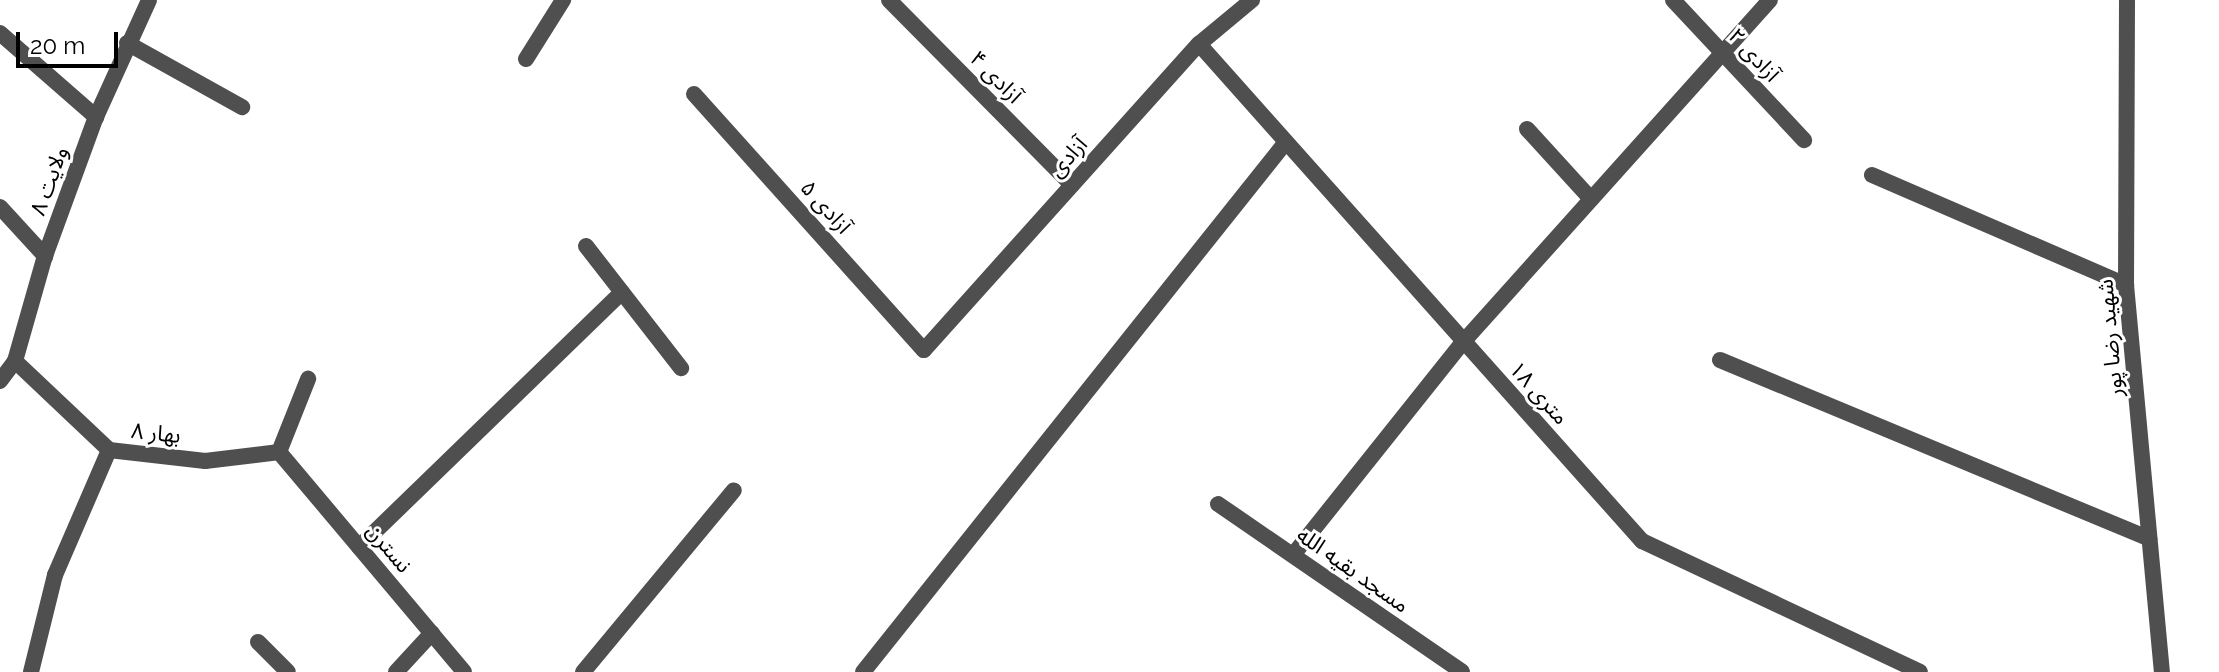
<!DOCTYPE html>
<html>
<head>
<meta charset="utf-8">
<style>
	body { margin:0 }
	#map { position:relative; width:2219px; height:672px; overflow:hidden; background:#fff; font-family:Raleway,"Noto Sans Arabic",sans-serif }
	div>[style] { position:absolute }
	[style*='--x'] { left:calc(var(--x)*1px); top:calc(var(--y)*1px); width:calc(var(--w)*1px); rotate:calc(var(--a)*1deg) }
	.minor>* { height:16px; margin:-8px; padding:0 8px; transform-origin:8px; border-radius:8px; background:#4f4f4f }
	.tertiary>* { height:16px; margin:-8px; padding:0 8px; transform-origin:8px; border-radius:8px; background:#4f4f4f }
	span { translate:-50% -50%; white-space:nowrap; text-align:center; line-height:1.15; -webkit-text-stroke:6px #fff; paint-order:stroke }
	.street-label { font-size:22px; color:#000 }
	.scale { position:absolute; left:16px; top:32px; width:102px; height:36px; box-sizing:border-box; border:4px solid #000; border-top:0; padding-left:10px; font-size:24px; line-height:28px; white-space:nowrap; color:#000; -webkit-text-stroke:6px #fff; paint-order:stroke }
</style>
</head>
<body>
<div id="map">
	<div class="minor">
		<div style="--x:889;--y:0;--w:260;--a:45.3"></div>
		<div style="--x:1673;--y:0;--w:192;--a:46.9"></div>
		<div style="--x:0;--y:33;--w:128;--a:41.2"></div>
		<div style="--x:127;--y:43;--w:132;--a:29.1"></div>
		<div style="--x:1199;--y:44;--w:666;--a:48.29"></div>
		<div style="--x:1642;--y:541;--w:307;--a:25.2"></div>
		<div style="--x:526;--y:59;--w:70;--a:-57.9"></div>
		<div style="--x:694;--y:94;--w:344;--a:48.1"></div>
		<div style="--x:924;--y:350;--w:411;--a:-48.1"></div>
		<div style="--x:1199;--y:44;--w:69;--a:-39.7"></div>
		<div style="--x:1527;--y:129;--w:95;--a:47.6"></div>
		<div style="--x:1872;--y:175;--w:277;--a:23.4"></div>
		<div style="--x:0;--y:207;--w:67;--a:47.4"></div>
		<div style="--x:586;--y:246;--w:155;--a:52.1"></div>
		<div style="--x:1720;--y:360;--w:465;--a:22.6"></div>
		<div style="--x:15;--y:361;--w:129;--a:43.4"></div>
		<div style="--x:109;--y:450;--w:97;--a:6.5"></div>
		<div style="--x:205;--y:461;--w:75;--a:-6.9"></div>
		<div style="--x:0;--y:381;--w:25;--a:-53"></div>
		<div style="--x:15;--y:361;--w:109;--a:-74.1"></div>
		<div style="--x:45;--y:256;--w:148;--a:-69.9"></div>
		<div style="--x:96;--y:117;--w:128;--a:-65.6"></div>
		<div style="--x:279;--y:452;--w:287;--a:49.9"></div>
		<div style="--x:279;--y:452;--w:79;--a:-68.3"></div>
		<div style="--x:1218;--y:504;--w:296;--a:34.5"></div>
		<div style="--x:359;--y:547;--w:366;--a:-44.1"></div>
		<div style="--x:1293;--y:555;--w:274;--a:-51.4"></div>
		<div style="--x:1464;--y:341;--w:458;--a:-48.1"></div>
		<div style="--x:258;--y:642;--w:42;--a:45"></div>
		<div style="--x:31;--y:672;--w:100;--a:-76.1"></div>
		<div style="--x:55;--y:575;--w:136;--a:-66.6"></div>
		<div style="--x:396;--y:672;--w:53;--a:-47.3"></div>
		<div style="--x:583;--y:672;--w:236;--a:-50.3"></div>
		<div style="--x:863;--y:672;--w:678;--a:-51.41"></div>
	</div>
	<div class="tertiary">
		<div style="--x:2127;--y:0;--w:285;--a:90.2"></div>
		<div style="--x:2126;--y:285;--w:389;--a:84.7"></div>
	</div>
	<div class="street-label">
		<span style="left:1754px;top:55px;rotate:47deg">آزادی ۲</span>
		<span style="left:996px;top:77px;rotate:45deg">آزادی ۴</span>
		<span style="left:1068px;top:157px;rotate:-48deg">آزادی</span>
		<span style="left:49px;top:181px;rotate:-70deg">ولایت ۸</span>
		<span style="left:826px;top:207px;rotate:48deg">آزادی ۵</span>
		<span style="left:2110px;top:338px;rotate:-95deg">شهید رضا پور</span>
		<span style="left:1539px;top:393px;rotate:48deg">۱۸ متری</span>
		<span style="left:156px;top:433px;rotate:6deg">بهار ۸</span>
		<span style="left:389px;top:548px;rotate:50deg">نسترن</span>
		<span style="left:1353px;top:570px;rotate:35deg">مسجد بقیه الله</span>
	</div>
	<div class="scale">20 m</div>
</div>
</body>
</html>
